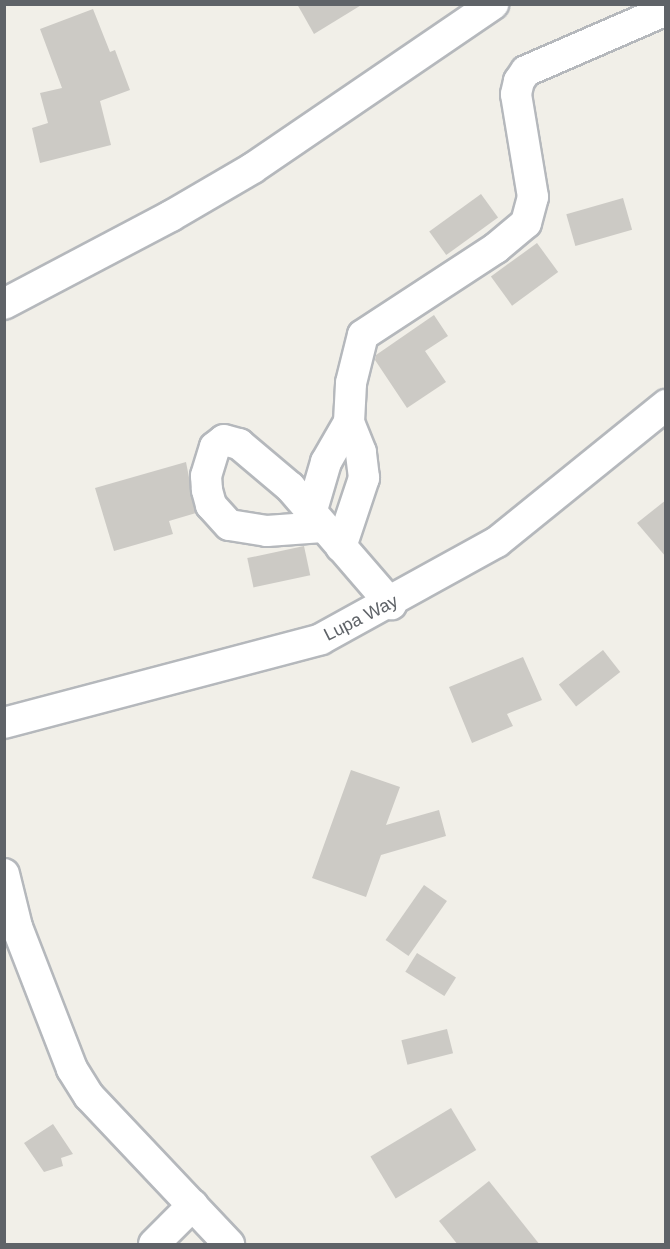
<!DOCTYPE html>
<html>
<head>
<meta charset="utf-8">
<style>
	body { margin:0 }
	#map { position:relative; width:670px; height:1249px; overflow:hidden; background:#f1efe8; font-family:Arial,sans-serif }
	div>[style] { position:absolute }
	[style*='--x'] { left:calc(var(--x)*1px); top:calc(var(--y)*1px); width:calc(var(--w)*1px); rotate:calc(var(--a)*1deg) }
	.building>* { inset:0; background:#cccac5; transform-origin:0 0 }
	.roads { filter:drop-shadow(2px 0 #b5b8bc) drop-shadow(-2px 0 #b5b8bc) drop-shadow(0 2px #b5b8bc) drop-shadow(0 -2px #b5b8bc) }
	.street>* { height:30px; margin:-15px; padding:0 15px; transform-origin:15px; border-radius:15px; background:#fff }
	span { translate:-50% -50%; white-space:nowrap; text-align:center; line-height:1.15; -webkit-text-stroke:4.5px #fff; paint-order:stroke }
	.street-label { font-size:18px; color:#5f6368 }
	.frame { position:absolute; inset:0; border:6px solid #5f6368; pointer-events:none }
</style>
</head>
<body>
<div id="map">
	<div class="building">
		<div style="clip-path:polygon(297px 4px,363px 4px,314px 34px)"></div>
		<div style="clip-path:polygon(93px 9px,110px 52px,115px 50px,130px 90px,100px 101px,111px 145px,40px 163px,32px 128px,48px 123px,40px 93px,62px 88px,40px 29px)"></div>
		<div style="left:481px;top:194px;width:29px;height:64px;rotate:54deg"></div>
		<div style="left:623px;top:198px;width:33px;height:59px;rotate:74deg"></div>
		<div style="left:537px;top:243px;width:36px;height:57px;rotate:54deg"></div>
		<div style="clip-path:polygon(434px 315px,448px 336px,425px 351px,446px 382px,407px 408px,375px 360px,376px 355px)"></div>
		<div style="clip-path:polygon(186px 462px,196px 513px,169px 521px,173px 534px,114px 551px,95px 488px)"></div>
		<div style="clip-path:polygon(666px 500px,666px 557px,637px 523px)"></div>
		<div style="left:304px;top:546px;width:30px;height:58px;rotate:78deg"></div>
		<div style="left:603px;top:650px;width:28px;height:56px;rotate:52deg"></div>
		<div style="clip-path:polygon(523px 657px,542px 700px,507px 714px,513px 726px,472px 743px,449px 687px)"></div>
		<div style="clip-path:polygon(351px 770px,400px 787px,386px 825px,439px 810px,446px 836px,381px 855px,366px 897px,312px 878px)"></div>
		<div style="left:424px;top:885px;width:28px;height:67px;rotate:35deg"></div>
		<div style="left:417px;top:953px;width:46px;height:22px;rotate:32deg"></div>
		<div style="left:447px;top:1029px;width:25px;height:47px;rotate:76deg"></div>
		<div style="left:451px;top:1108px;width:49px;height:94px;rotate:59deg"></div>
		<div style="clip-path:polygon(53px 1124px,73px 1154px,61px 1158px,63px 1166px,44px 1172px,24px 1143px)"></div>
		<div style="clip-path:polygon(489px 1181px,540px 1245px,458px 1245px,439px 1221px)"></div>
	</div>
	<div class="roads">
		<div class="street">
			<div style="--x:4;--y:304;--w:189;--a:-27.8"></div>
			<div style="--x:171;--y:216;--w:95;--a:-30.3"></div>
			<div style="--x:253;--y:168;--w:291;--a:-34.3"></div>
			<div style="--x:312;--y:510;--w:50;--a:-73.7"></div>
			<div style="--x:326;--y:462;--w:46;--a:-60.1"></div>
			<div style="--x:349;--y:422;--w:39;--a:-87"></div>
			<div style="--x:351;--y:383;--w:49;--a:-76"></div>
			<div style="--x:363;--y:335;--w:159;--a:-33.2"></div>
			<div style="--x:496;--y:248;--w:39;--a:-40"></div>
			<div style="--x:526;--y:223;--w:27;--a:-75"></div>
			<div style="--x:533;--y:197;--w:104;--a:-99.4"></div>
			<div style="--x:516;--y:94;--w:13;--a:-77"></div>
			<div style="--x:519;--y:81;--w:12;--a:-55"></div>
			<div style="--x:526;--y:71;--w:153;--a:-23.5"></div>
			<div style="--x:322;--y:527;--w:55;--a:175.8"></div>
			<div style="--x:267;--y:531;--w:38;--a:-171"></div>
			<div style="--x:229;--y:525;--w:27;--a:-132"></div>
			<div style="--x:211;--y:505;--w:16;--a:-105"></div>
			<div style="--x:207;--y:490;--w:14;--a:-94"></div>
			<div style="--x:206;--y:476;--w:30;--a:-73"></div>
			<div style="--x:215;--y:447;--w:11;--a:-38"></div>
			<div style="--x:224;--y:440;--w:16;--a:15"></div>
			<div style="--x:239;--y:444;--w:67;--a:40.1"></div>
			<div style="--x:290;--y:487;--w:155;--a:49.2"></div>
			<div style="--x:341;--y:547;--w:73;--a:-71.6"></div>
			<div style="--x:364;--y:478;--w:26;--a:-97"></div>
			<div style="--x:361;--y:452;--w:32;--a:-112"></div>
			<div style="--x:4;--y:723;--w:328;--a:-14.8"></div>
			<div style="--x:321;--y:639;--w:201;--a:-28.9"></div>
			<div style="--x:497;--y:542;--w:218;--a:-39"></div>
			<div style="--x:4;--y:874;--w:55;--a:76.2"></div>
			<div style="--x:17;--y:927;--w:152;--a:68.8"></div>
			<div style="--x:72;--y:1069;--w:32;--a:58"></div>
			<div style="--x:89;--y:1096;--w:204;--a:46.6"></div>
			<div style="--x:154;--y:1244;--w:55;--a:-45"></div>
		</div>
	</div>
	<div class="street-label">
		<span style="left:361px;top:618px;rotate:-27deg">Lupa Way</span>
	</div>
	<div class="frame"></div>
</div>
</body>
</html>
